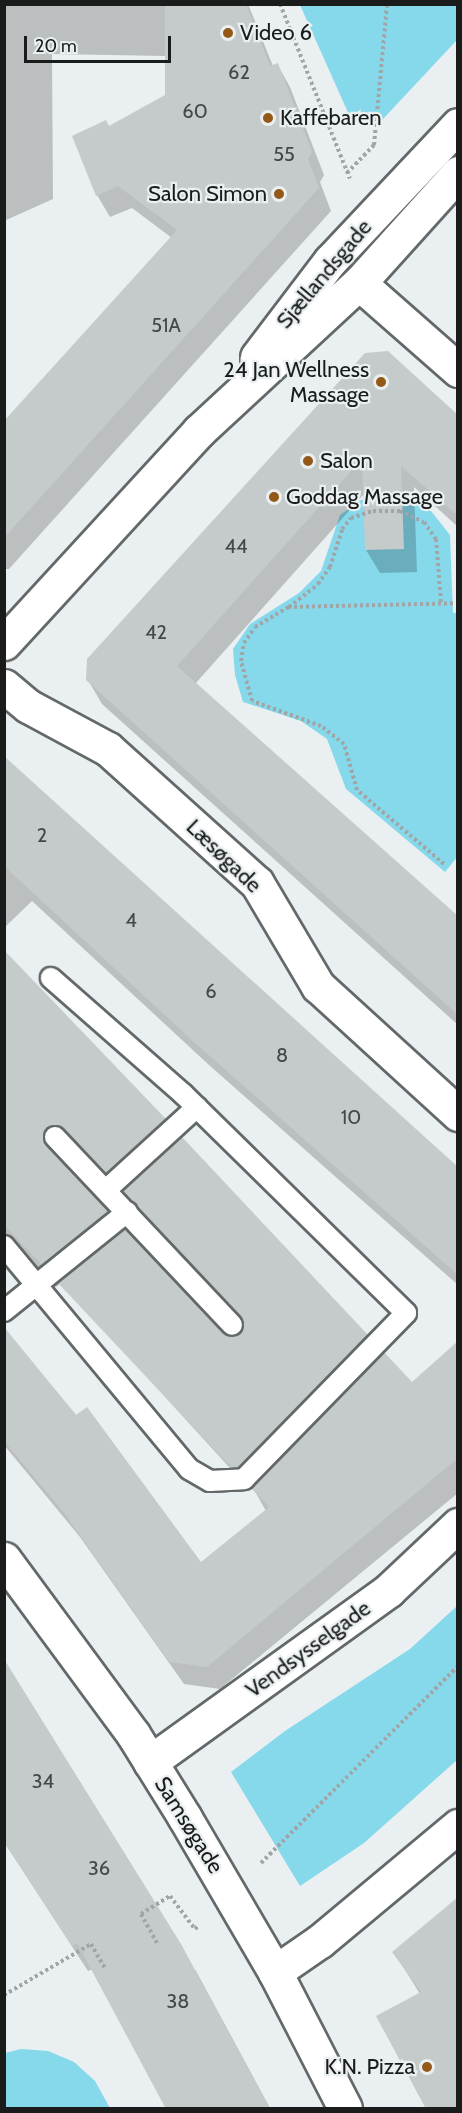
<!DOCTYPE html>
<html>
<head>
<meta charset="utf-8">
<style>
	body { margin:0 }
	#map { position:relative; width:462px; height:2113px; overflow:hidden; background:#eaeff1; font-family:Cabin,sans-serif }
	div>[style] { position:absolute }
	[style*='--x'] { left:calc(var(--x)*1px); top:calc(var(--y)*1px); width:calc(var(--w)*1px); rotate:calc(var(--a)*1deg) }
	.green>* { inset:0; background:#85d9eb }
	.shadow>* { inset:0; background:#0003 }
	.building>* { inset:0; background:#c5cacb }
	.path>* { height:4px; margin-top:-2px; transform-origin:0; background:repeating-linear-gradient(90deg,#a1a5a7 0 3px,transparent 0 6px) }
	.roads { filter:drop-shadow(2px 0 #636869) drop-shadow(-2px 0 #636869) drop-shadow(0 2px #636869) drop-shadow(0 -2px #636869) }
	.service>* { height:20px; margin:-10px; padding:0 10px; transform-origin:10px; border-radius:10px; background:#fff }
	.minor>* { height:33px; margin:-16.5px; padding:0 16.5px; transform-origin:16.5px; border-radius:16.5px; background:#fff }
	.dots>* { width:16px; height:16px; translate:-50% -50%; box-sizing:border-box; border:3px solid #eaeff1; border-radius:50% }
	span { translate:-50% -50%; white-space:nowrap; text-align:center; line-height:1.15; -webkit-text-stroke:4.5px #eaeff1; paint-order:stroke }
	.number-label { font-size:20px; color:#454848 }
	.number-label span { -webkit-text-stroke-width:0 }
	.poi-label { font-size:22px; color:#1a1c1c }
	.left { translate:0 -50%; text-align:left }
	.right { translate:-100% -50%; text-align:right }
	.street-label { font-size:22px; color:#1a1c1c }
	.frame { position:absolute; inset:0; border:6px solid #1a1c1c; pointer-events:none }
	.scale { position:absolute; left:24px; top:36px; width:147px; height:27px; box-sizing:border-box; border:3px solid #1a1c1c; border-top:0; padding-left:8px; font-size:18px; line-height:21px; white-space:nowrap; color:#1a1c1c; -webkit-text-stroke:4px #eaeff1; paint-order:stroke }
</style>
</head>
<body>
<div id="map">
	<div class="green">
		<div style="clip-path:polygon(300px 5px,457px 5px,457px 40px,382px 120px,350px 117px)"></div>
		<div style="clip-path:polygon(386px 495px,411px 499px,431px 511px,450px 535px,453px 613px,458px 613px,458px 856px,445px 872px,346px 789px,327px 739px,301px 721px,243px 702px,235px 675px,233px 649px,250px 624px,299px 593px,321px 571px,340px 515px,361px 500px)"></div>
		<div style="clip-path:polygon(457px 1606px,457px 1760px,364px 1843px,300px 1886px,231px 1772px,285px 1731px,410px 1649px)"></div>
		<div style="clip-path:polygon(21px 2049px,48px 2051px,74px 2062px,95px 2081px,110px 2108px,5px 2108px,5px 2053px)"></div>
	</div>
	<div class="shadow">
		<div style="clip-path:polygon(4px 4px,248px 4px,273px 66px,277px 64px,290px 87px,324px 175px,320px 182px,331px 211px,9px 569px,4px 569px,4px 423px,172px 238px,132px 208px,110px 217px,97px 195px,108px 127px,166px 96px,166px 56px,52px 54px,53px 199px,4px 221px)"></div>
		<div style="clip-path:polygon(366px 354px,458px 417px,458px 527px,414px 487px,417px 572px,380px 573px,366px 550px,364px 494px,195px 684px,458px 918px,458px 1025px,102px 704px,88px 680px)"></div>
		<div style="clip-path:polygon(4px 768px,458px 1169px,458px 1285px,209px 1065px,32px 901px,4px 928px)"></div>
		<div style="clip-path:polygon(evenodd,4px 952px,373px 1347px,240px 1479px,61px 1283px,56px 1287px,4px 1232px,4px 952px,59px 1152px,120px 1196px,124px 1192px,244px 1323px,245px 1328px,236px 1338px,222px 1335px,120px 1235px,107px 1212px,57px 1159px,59px 1152px)"></div>
		<div style="clip-path:polygon(4px 1329px,201px 1564px,266px 1511px,253px 1488px,412px 1384px,458px 1343px,458px 1493px,220px 1689px,184px 1684px,80px 1537px,4px 1445px)"></div>
		<div style="clip-path:polygon(4px 1842px,196px 1971px,270px 2108px,168px 2108px,93px 1969px,88px 1971px)"></div>
		<div style="clip-path:polygon(458px 1899px,458px 2108px,420px 1994px,394px 1952px)"></div>
	</div>
	<div class="building">
		<div style="clip-path:polygon(165px 4px,246px 4px,270px 66px,278px 63px,312px 152px,308px 159px,319px 188px,4px 538px,4px 421px,177px 230px,118px 186px,96px 196px,72px 136px,106px 120px,109px 126px,165px 95px)"></div>
		<div style="clip-path:polygon(388px 351px,458px 415px,458px 516px,401px 466px,404px 549px,365px 550px,362px 459px,177px 666px,458px 916px,458px 1015px,86px 680px,87px 659px,365px 353px)"></div>
		<div style="clip-path:polygon(4px 756px,458px 1167px,458px 1275px,194px 1042px,4px 866px)"></div>
		<div style="clip-path:polygon(4px 950px,166px 1119px,106px 1174px,63px 1128px,53px 1125px,46px 1129px,43px 1139px,46px 1145px,109px 1211px,42px 1265px,4px 1225px)"></div>
		<div style="clip-path:polygon(182px 1137px,368px 1335px,239px 1467px,232px 1468px,58px 1283px,125px 1229px,223px 1333px,234px 1337px,241px 1333px,244px 1323px,241px 1317px,123px 1191px)"></div>
		<div style="clip-path:polygon(4px 1327px,76px 1415px,87px 1407px,201px 1562px,269px 1507px,251px 1488px,384px 1352px,412px 1382px,458px 1341px,458px 1458px,207px 1667px,169px 1662px,65px 1514px,4px 1441px)"></div>
		<div style="clip-path:polygon(4px 1659px,181px 1944px,270px 2109px,166px 2109px,77px 1943px,72px 1946px,4px 1842px)"></div>
		<div style="clip-path:polygon(458px 1897px,458px 2109px,426px 2109px,376px 2016px,421px 1992px,392px 1952px)"></div>
	</div>
	<div class="path">
		<div style="--x:280;--y:4;--w:188;--a:68.2"></div>
		<div style="--x:347;--y:173;--w:39;--a:-46"></div>
		<div style="--x:374;--y:145;--w:142;--a:-84.7"></div>
		<div style="--x:289;--y:607;--w:37;--a:-38"></div>
		<div style="--x:318;--y:584;--w:21;--a:-55"></div>
		<div style="--x:330;--y:567;--w:40;--a:-72"></div>
		<div style="--x:342;--y:529;--w:14;--a:-51"></div>
		<div style="--x:351;--y:518;--w:23;--a:-18"></div>
		<div style="--x:373;--y:511;--w:27;--a:0"></div>
		<div style="--x:400;--y:511;--w:26;--a:25"></div>
		<div style="--x:424;--y:522;--w:21;--a:55"></div>
		<div style="--x:436;--y:539;--w:63;--a:85.5"></div>
		<div style="--x:444;--y:864;--w:114;--a:-139.6"></div>
		<div style="--x:357;--y:790;--w:48;--a:-105.8"></div>
		<div style="--x:344;--y:744;--w:29;--a:-142"></div>
		<div style="--x:321;--y:726;--w:73;--a:-160.1"></div>
		<div style="--x:252;--y:701;--w:41;--a:-105.4"></div>
		<div style="--x:241;--y:661;--w:18;--a:-81"></div>
		<div style="--x:244;--y:643;--w:19;--a:-55"></div>
		<div style="--x:255;--y:627;--w:39;--a:-31"></div>
		<div style="--x:288;--y:607;--w:170;--a:-1.3"></div>
		<div style="--x:261;--y:1863;--w:279;--a:-45"></div>
		<div style="--x:157;--y:1943;--w:33;--a:-119"></div>
		<div style="--x:141;--y:1914;--w:34;--a:-32"></div>
		<div style="--x:170;--y:1896;--w:41;--a:52.9"></div>
		<div style="--x:195;--y:1929;--w:4;--a:-45"></div>
		<div style="--x:4;--y:1995;--w:101;--a:-30.4"></div>
		<div style="--x:91;--y:1944;--w:30;--a:60"></div>
	</div>
	<div class="roads">
		<div class="service">
			<div style="--x:55;--y:1137;--w:258;--a:46.7"></div>
			<div style="--x:106;--y:1190;--w:123;--a:-42.4"></div>
			<div style="--x:4;--y:1246;--w:290;--a:50.3"></div>
			<div style="--x:189;--y:1469;--w:24;--a:30"></div>
			<div style="--x:210;--y:1481;--w:34;--a:-3"></div>
			<div style="--x:244;--y:1479;--w:232;--a:-45.7"></div>
			<div style="--x:406;--y:1313;--w:313;--a:-135.5"></div>
			<div style="--x:183;--y:1094;--w:176;--a:-138.7"></div>
			<div style="--x:4;--y:1311;--w:158;--a:-38.8"></div>
		</div>
		<div class="minor">
			<div style="--x:359;--y:283;--w:132;--a:41.3"></div>
			<div style="--x:257;--y:357;--w:121;--a:-52.8"></div>
			<div style="--x:330;--y:261;--w:187;--a:-46.7"></div>
			<div style="--x:4;--y:643;--w:288;--a:-47.4"></div>
			<div style="--x:199;--y:431;--w:218;--a:-42.8"></div>
			<div style="--x:359;--y:283;--w:148;--a:-48"></div>
			<div style="--x:4;--y:686;--w:31;--a:40"></div>
			<div style="--x:28;--y:706;--w:91;--a:28.3"></div>
			<div style="--x:108;--y:749;--w:200;--a:42"></div>
			<div style="--x:257;--y:883;--w:120;--a:59.4"></div>
			<div style="--x:318;--y:986;--w:190;--a:42.4"></div>
			<div style="--x:4;--y:1559;--w:217;--a:53.6"></div>
			<div style="--x:133;--y:1734;--w:99;--a:58.2"></div>
			<div style="--x:185;--y:1818;--w:178;--a:59.7"></div>
			<div style="--x:275;--y:1972;--w:153;--a:62.8"></div>
			<div style="--x:150;--y:1762;--w:294;--a:-35.7"></div>
			<div style="--x:389;--y:1590;--w:95;--a:-43.3"></div>
			<div style="--x:275;--y:1972;--w:55;--a:-34.6"></div>
			<div style="--x:320;--y:1941;--w:180;--a:-39.8"></div>
		</div>
	</div>
	<div class="dots">
		<div style="left:228px;top:33px;background:#945918"></div>
		<div style="left:268px;top:118px;background:#945918"></div>
		<div style="left:279px;top:194px;background:#945918"></div>
		<div style="left:381px;top:382px;background:#945918"></div>
		<div style="left:308px;top:461px;background:#945918"></div>
		<div style="left:274px;top:497px;background:#945918"></div>
		<div style="left:427px;top:2067px;background:#945918"></div>
	</div>
	<div class="number-label">
		<span style="left:239px;top:72px">62</span>
		<span style="left:195px;top:111px">60</span>
		<span style="left:284px;top:154px">55</span>
		<span style="left:166px;top:325px">51A</span>
		<span style="left:236px;top:546px">44</span>
		<span style="left:156px;top:632px">42</span>
		<span style="left:42px;top:835px">2</span>
		<span style="left:131px;top:920px">4</span>
		<span style="left:211px;top:991px">6</span>
		<span style="left:282px;top:1055px">8</span>
		<span style="left:351px;top:1117px">10</span>
		<span style="left:43px;top:1781px">34</span>
		<span style="left:99px;top:1868px">36</span>
		<span style="left:178px;top:2001px">38</span>
	</div>
	<div class="poi-label">
		<span class="left" style="left:240px;top:33px">Video 6</span>
		<span class="left" style="left:280px;top:118px">Kaffebaren</span>
		<span class="right" style="left:267px;top:194px">Salon Simon</span>
		<span class="right" style="left:369px;top:382px">24 Jan Wellness<br>Massage</span>
		<span class="left" style="left:320px;top:461px">Salon</span>
		<span class="left" style="left:286px;top:497px">Goddag Massage</span>
		<span class="right" style="left:415px;top:2067px">K.N. Pizza</span>
	</div>
	<div class="street-label">
		<span style="left:324px;top:274px;rotate:-50deg">Sjællandsgade</span>
		<span style="left:224px;top:856px;rotate:44deg">Læsøgade</span>
		<span style="left:308px;top:1649px;rotate:-36deg">Vendsysselgade</span>
		<span style="left:189px;top:1825px;rotate:58deg">Samsøgade</span>
	</div>
	<div class="frame"></div>
	<div class="scale">20 m</div>
</div>
</body>
</html>
